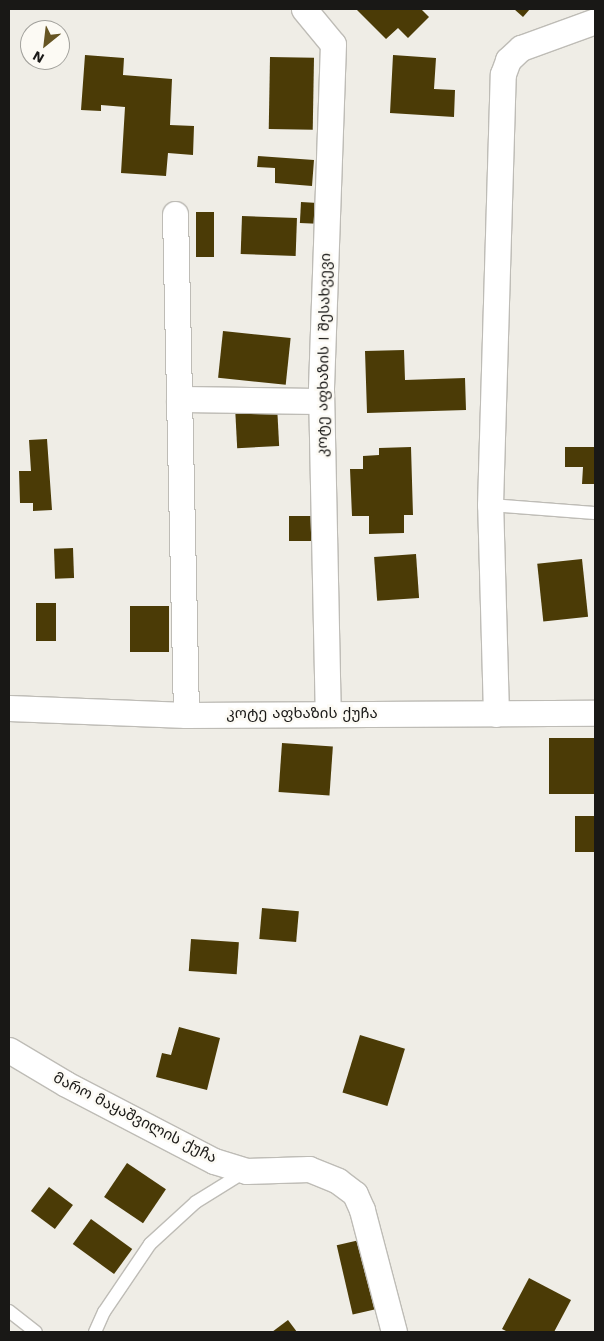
<!DOCTYPE html>
<html>
<head>
<meta charset="utf-8">
<style>
	body { margin:0 }
	#map { position:relative; width:604px; height:1341px; overflow:hidden; background:#efede6; font-family:"Work Sans","Noto Sans Georgian",sans-serif }
	div>[style] { position:absolute }
	[style*='--x'] { left:calc(var(--x)*1px); top:calc(var(--y)*1px); width:calc(var(--w)*1px); rotate:calc(var(--a)*1deg) }
	.building>* { inset:0; background:#4b3b06; transform-origin:0 0 }
	.roads { filter:drop-shadow(1px 0 #bebcb6) drop-shadow(-1px 0 #bebcb6) drop-shadow(0 1px #bebcb6) drop-shadow(0 -1px #bebcb6) }
	.service>* { height:12px; margin:-6px; padding:0 6px; transform-origin:6px; border-radius:6px; background:#fff }
	.minor>* { height:25px; margin:-12.5px; padding:0 12.5px; transform-origin:12.5px; border-radius:12.5px; background:#fff }
	span { translate:-50% -50%; white-space:nowrap; text-align:center; line-height:1.15; -webkit-text-stroke:5px #fcfaf4; paint-order:stroke }
	.street-label { font-size:15px; color:#191816 }
	.frame { position:absolute; inset:0; border:10px solid #191816; pointer-events:none }
	.north { position:absolute; left:20px; top:20px; width:50px; height:50px; box-sizing:border-box; background:#fcfaf4; border:1px solid #a1a09b; border-radius:50%; rotate:209deg; font-size:14px; font-weight:700; line-height:20px; text-align:center; color:#191816 }
	.north::after { content:''; display:block; margin:auto; width:18px; height:22px; background:#665523; clip-path:polygon(50% 0,100% 100%,50% 72%,0 100%) }
</style>
</head>
<body>
<div id="map">
	<div class="building">
		<div style="clip-path:polygon(356px 9px,421px 9px,429px 17px,408px 38px,398px 28px,386px 39px)"></div>
		<div style="clip-path:polygon(514px 9px,530px 9px,523px 17px)"></div>
		<div style="clip-path:polygon(85px 55px,124px 58px,123px 75px,172px 79px,170px 125px,194px 126px,193px 155px,168px 153px,166px 176px,121px 173px,125px 107px,101px 105px,101px 111px,81px 110px)"></div>
		<div style="clip-path:polygon(393px 55px,436px 58px,434px 89px,455px 90px,454px 117px,390px 113px)"></div>
		<div style="left:270px;top:57px;width:44px;height:72px;rotate:1deg"></div>
		<div style="clip-path:polygon(258px 156px,314px 160px,312px 186px,275px 183px,275px 168px,257px 167px)"></div>
		<div style="left:301px;top:202px;width:17px;height:21px;rotate:3deg"></div>
		<div style="left:196px;top:212px;width:18px;height:45px"></div>
		<div style="left:242px;top:216px;width:55px;height:38px;rotate:2deg"></div>
		<div style="left:223px;top:331px;width:68px;height:47px;rotate:6deg"></div>
		<div style="clip-path:polygon(404px 350px,405px 380px,465px 378px,466px 410px,367px 413px,365px 351px)"></div>
		<div style="left:277px;top:405px;width:41px;height:42px;rotate:87deg"></div>
		<div style="clip-path:polygon(47px 439px,52px 510px,33px 511px,33px 503px,20px 503px,19px 471px,31px 471px,29px 440px)"></div>
		<div style="clip-path:polygon(411px 447px,413px 515px,404px 515px,404px 533px,369px 534px,369px 516px,352px 516px,350px 469px,363px 469px,363px 456px,379px 455px,379px 448px)"></div>
		<div style="clip-path:polygon(565px 447px,595px 447px,595px 484px,582px 484px,583px 467px,565px 467px)"></div>
		<div style="left:289px;top:516px;width:29px;height:25px"></div>
		<div style="left:73px;top:548px;width:30px;height:19px;rotate:88deg"></div>
		<div style="left:416px;top:554px;width:44px;height:42px;rotate:86deg"></div>
		<div style="left:582px;top:559px;width:58px;height:45px;rotate:84deg"></div>
		<div style="left:36px;top:603px;width:20px;height:38px"></div>
		<div style="left:130px;top:606px;width:39px;height:46px"></div>
		<div style="left:549px;top:738px;width:46px;height:56px"></div>
		<div style="left:282px;top:743px;width:51px;height:49px;rotate:4deg"></div>
		<div style="left:595px;top:816px;width:36px;height:20px;rotate:90deg"></div>
		<div style="left:262px;top:908px;width:37px;height:31px;rotate:5deg"></div>
		<div style="left:191px;top:939px;width:48px;height:32px;rotate:4deg"></div>
		<div style="clip-path:polygon(179px 1027px,220px 1038px,207px 1090px,156px 1077px,162px 1053px,171px 1055px)"></div>
		<div style="left:360px;top:1035px;width:47px;height:60px;rotate:17deg"></div>
		<div style="left:127px;top:1163px;width:47px;height:41px;rotate:34deg"></div>
		<div style="left:49px;top:1187px;width:30px;height:30px;rotate:37deg"></div>
		<div style="left:91px;top:1219px;width:51px;height:31px;rotate:36deg"></div>
		<div style="left:364px;top:1239px;width:71px;height:28px;rotate:77deg"></div>
		<div style="clip-path:polygon(529px 1278px,571px 1300px,554px 1332px,508px 1332px,502px 1329px)"></div>
		<div style="clip-path:polygon(288px 1320px,297px 1332px,272px 1332px)"></div>
	</div>
	<div class="roads">
		<div class="service">
			<div style="--x:490;--y:505;--w:105;--a:4.4"></div>
			<div style="--x:9;--y:1311;--w:34;--a:38"></div>
			<div style="--x:95;--y:1332;--w:22;--a:-66"></div>
			<div style="--x:104;--y:1312;--w:82;--a:-55.9"></div>
			<div style="--x:150;--y:1244;--w:62;--a:-42.4"></div>
			<div style="--x:196;--y:1202;--w:59;--a:-31.8"></div>
		</div>
		<div class="minor">
			<div style="--x:304;--y:9;--w:45;--a:50.4"></div>
			<div style="--x:333;--y:44;--w:345;--a:92"></div>
			<div style="--x:321;--y:389;--w:324;--a:88.8"></div>
			<div style="--x:175;--y:214;--w:501;--a:88.74"></div>
			<div style="--x:179;--y:399;--w:142;--a:0.8"></div>
			<div style="--x:9;--y:708;--w:177;--a:2.3"></div>
			<div style="--x:186;--y:715;--w:409;--a:-0.3"></div>
			<div style="--x:496;--y:714;--w:209;--a:-91.6"></div>
			<div style="--x:490;--y:505;--w:431;--a:-88.3"></div>
			<div style="--x:503;--y:74;--w:15;--a:-70"></div>
			<div style="--x:508;--y:60;--w:18;--a:-43"></div>
			<div style="--x:521;--y:48;--w:79;--a:-20"></div>
			<div style="--x:9;--y:1050;--w:66;--a:30.8"></div>
			<div style="--x:66;--y:1084;--w:167;--a:27.5"></div>
			<div style="--x:214;--y:1161;--w:34;--a:17"></div>
			<div style="--x:246;--y:1171;--w:63;--a:-1.8"></div>
			<div style="--x:309;--y:1169;--w:31;--a:22"></div>
			<div style="--x:338;--y:1181;--w:21;--a:37"></div>
			<div style="--x:355;--y:1194;--w:17;--a:66"></div>
			<div style="--x:362;--y:1210;--w:126;--a:75.3"></div>
		</div>
	</div>
	<div class="street-label">
		<span style="left:324px;top:355px;rotate:-89deg">კოტე აფხაზის I შესახვევი</span>
		<span style="left:302px;top:714px">კოტე აფხაზის ქუჩა</span>
		<span style="left:135px;top:1118px;rotate:27deg">მარო მაყაშვილის ქუჩა</span>
	</div>
	<div class="frame"></div>
	<div class="north">N</div>
</div>
</body>
</html>
